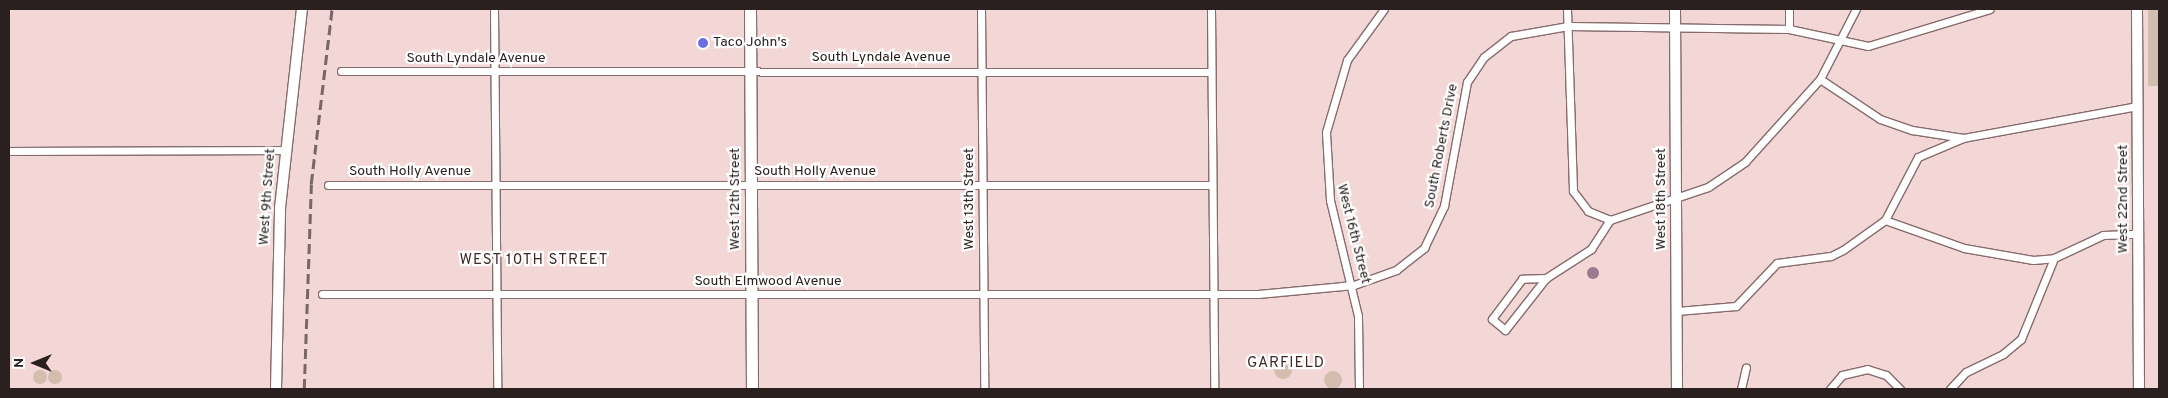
<!DOCTYPE html>
<html>
<head>
<meta charset="utf-8">
<style>
	body { margin:0 }
	#map { position:relative; width:2168px; height:398px; overflow:hidden; background:#f3d6d6; font-family:Overpass,sans-serif }
	div>[style] { position:absolute }
	[style*='--x'] { left:calc(var(--x)*1px); top:calc(var(--y)*1px); width:calc(var(--w)*1px); rotate:calc(var(--a)*1deg) }
	.green>* { inset:0; background:#d2bdae; transform-origin:0 0 }
	.round { border-radius:50% }
	.water>* { inset:0; background:#9a7a90 }
	.roads { filter:drop-shadow(1px 0 #866c6d) drop-shadow(-1px 0 #866c6d) drop-shadow(0 1px #866c6d) drop-shadow(0 -1px #866c6d) }
	.street>* { height:7px; margin:-3.5px; padding:0 3.5px; transform-origin:3.5px; border-radius:3.5px; background:#fff }
	.secondary>* { height:10px; margin:-5px; padding:0 5px; transform-origin:5px; border-radius:5px; background:#fff }
	.primary>* { height:11px; margin:-5.5px; padding:0 5.5px; transform-origin:5.5px; border-radius:5.5px; background:#fff }
	.rail>* { height:2.5px; margin-top:-1.25px; transform-origin:0; background:repeating-linear-gradient(90deg,#796767 0 10px,transparent 0 15px) }
	.dots>* { width:14px; height:14px; translate:-50% -50%; box-sizing:border-box; border:2px solid #fff; border-radius:50% }
	span { translate:-50% -50%; white-space:nowrap; text-align:center; line-height:1.15; -webkit-text-stroke:4.5px #fff; paint-order:stroke }
	.poi-label { font-size:14px; color:#2a2020 }
	.left { translate:0 -50%; text-align:left }
	.street-label { font-size:14px; color:#2a2020 }
	.neighbourhood-label { font-size:15px; color:#3e2829; letter-spacing:1px }
	.frame { position:absolute; inset:0; border:10px solid #2a2020; pointer-events:none }
	.north { position:absolute; left:10px; top:338px; width:50px; height:50px; -webkit-text-stroke:4px #fff; paint-order:stroke; rotate:270deg; font-size:14px; font-weight:700; line-height:20px; text-align:center; color:#2a2020 }
	.north::after { content:''; display:block; margin:auto; width:18px; height:22px; background:#2a2020; clip-path:polygon(50% 0,100% 100%,50% 72%,0 100%) }
</style>
</head>
<body>
<div id="map">
	<div class="green">
		<div style="left:2148px;top:9px;width:11px;height:77px"></div>
		<div class="round" style="left:1274px;top:361px;width:18px;height:18px"></div>
		<div class="round" style="left:48px;top:370px;width:14px;height:14px"></div>
		<div class="round" style="left:33px;top:370px;width:14px;height:14px"></div>
		<div class="round" style="left:1324px;top:371px;width:18px;height:18px"></div>
	</div>
	<div class="water">
		<div class="round" style="left:1587px;top:267px;width:12px;height:12px"></div>
	</div>
	<div class="roads">
		<div class="street">
			<div style="--x:494;--y:9;--w:380;--a:89.5"></div>
			<div style="--x:981;--y:9;--w:380;--a:89.5"></div>
			<div style="--x:1211;--y:9;--w:380;--a:89.5"></div>
			<div style="--x:1567;--y:9;--w:182;--a:88.1"></div>
			<div style="--x:1573;--y:191;--w:25;--a:53"></div>
			<div style="--x:1588;--y:211;--w:24;--a:22"></div>
			<div style="--x:1610;--y:220;--w:103;--a:-18.6"></div>
			<div style="--x:1708;--y:187;--w:45;--a:-34"></div>
			<div style="--x:1745;--y:162;--w:112;--a:-47.9"></div>
			<div style="--x:1820;--y:79;--w:79;--a:-62.8"></div>
			<div style="--x:1789;--y:29;--w:20;--a:-90"></div>
			<div style="--x:341;--y:71;--w:870;--a:0.07"></div>
			<div style="--x:1820;--y:79;--w:72;--a:33.7"></div>
			<div style="--x:1880;--y:119;--w:34;--a:19"></div>
			<div style="--x:1912;--y:130;--w:52;--a:8.9"></div>
			<div style="--x:1963;--y:138;--w:178;--a:-10.4"></div>
			<div style="--x:9;--y:151;--w:276;--a:-0.2"></div>
			<div style="--x:328;--y:185;--w:884;--a:0"></div>
			<div style="--x:1885;--y:220;--w:84;--a:19.5"></div>
			<div style="--x:1964;--y:248;--w:70;--a:9.9"></div>
			<div style="--x:2033;--y:260;--w:21;--a:-5"></div>
			<div style="--x:2054;--y:258;--w:54;--a:-25.1"></div>
			<div style="--x:2103;--y:235;--w:35;--a:-2"></div>
			<div style="--x:1546;--y:278;--w:24;--a:178"></div>
			<div style="--x:1522;--y:279;--w:50;--a:126.9"></div>
			<div style="--x:1492;--y:319;--w:17;--a:40"></div>
			<div style="--x:1505;--y:330;--w:66;--a:-51.7"></div>
			<div style="--x:1546;--y:278;--w:54;--a:-32.8"></div>
			<div style="--x:1591;--y:249;--w:35;--a:-57"></div>
			<div style="--x:322;--y:294;--w:936;--a:0"></div>
			<div style="--x:1258;--y:294;--w:96;--a:-5.4"></div>
			<div style="--x:1354;--y:285;--w:45;--a:-19.7"></div>
			<div style="--x:1396;--y:270;--w:36;--a:-38"></div>
			<div style="--x:1424;--y:248;--w:47;--a:-64.5"></div>
			<div style="--x:1444;--y:206;--w:126;--a:-79.5"></div>
			<div style="--x:1467;--y:82;--w:30;--a:-56"></div>
			<div style="--x:1484;--y:57;--w:34;--a:-38"></div>
			<div style="--x:1511;--y:36;--w:58;--a:-10"></div>
			<div style="--x:1568;--y:26;--w:221;--a:0.8"></div>
			<div style="--x:1789;--y:29;--w:81;--a:12.1"></div>
			<div style="--x:1868;--y:46;--w:127;--a:-16.9"></div>
			<div style="--x:1677;--y:311;--w:59;--a:-4.8"></div>
			<div style="--x:1736;--y:306;--w:59;--a:-46.4"></div>
			<div style="--x:1777;--y:263;--w:54;--a:-7.4"></div>
			<div style="--x:1831;--y:256;--w:13;--a:-27"></div>
			<div style="--x:1843;--y:250;--w:52;--a:-35.5"></div>
			<div style="--x:1885;--y:220;--w:71;--a:-62.4"></div>
			<div style="--x:1918;--y:157;--w:49;--a:-22.9"></div>
			<div style="--x:1359;--y:389;--w:73;--a:-90.8"></div>
			<div style="--x:1358;--y:316;--w:119;--a:-103.6"></div>
			<div style="--x:1330;--y:200;--w:68;--a:-93.4"></div>
			<div style="--x:1326;--y:132;--w:75;--a:-73.7"></div>
			<div style="--x:1347;--y:60;--w:63;--a:-54"></div>
			<div style="--x:1741;--y:389;--w:22;--a:-77"></div>
			<div style="--x:1830;--y:389;--w:18;--a:-49"></div>
			<div style="--x:1842;--y:375;--w:26;--a:-13"></div>
			<div style="--x:1867;--y:369;--w:20;--a:18"></div>
			<div style="--x:1886;--y:375;--w:20;--a:45"></div>
			<div style="--x:1950;--y:389;--w:23;--a:-47"></div>
			<div style="--x:1966;--y:372;--w:41;--a:-25.9"></div>
			<div style="--x:2003;--y:354;--w:23;--a:-40"></div>
			<div style="--x:2021;--y:339;--w:87;--a:-67.8"></div>
		</div>
		<div class="secondary">
			<div style="--x:1675;--y:9;--w:380;--a:89.7"></div>
			<div style="--x:2137;--y:9;--w:380;--a:89.7"></div>
			<div style="--x:276;--y:389;--w:181;--a:-88.7"></div>
			<div style="--x:280;--y:208;--w:200;--a:-83.7"></div>
		</div>
		<div class="primary">
			<div style="--x:750;--y:9;--w:380;--a:89.7"></div>
		</div>
	</div>
	<div class="rail">
		<div style="--x:304;--y:389;--w:205;--a:-88"></div>
		<div style="--x:311;--y:184;--w:176;--a:-83.2"></div>
	</div>
	<div class="dots">
		<div style="left:703px;top:43px;background:#6d6de7"></div>
	</div>
	<div class="poi-label">
		<span class="left" style="left:713px;top:43px">Taco John's</span>
	</div>
	<div class="street-label">
		<span style="left:881px;top:58px">South Lyndale Avenue</span>
		<span style="left:476px;top:59px">South Lyndale Avenue</span>
		<span style="left:1442px;top:146px;rotate:-79deg">South Roberts Drive</span>
		<span style="left:410px;top:172px">South Holly Avenue</span>
		<span style="left:815px;top:172px">South Holly Avenue</span>
		<span style="left:268px;top:197px;rotate:-86deg">West 9th Street</span>
		<span style="left:736px;top:199px;rotate:-90deg">West 12th Street</span>
		<span style="left:970px;top:199px;rotate:-90deg">West 13th Street</span>
		<span style="left:1662px;top:199px;rotate:-90deg">West 18th Street</span>
		<span style="left:2124px;top:199px;rotate:-90deg">West 22nd Street</span>
		<span style="left:1353px;top:234px;rotate:76deg">West 16th Street</span>
		<span style="left:768px;top:282px">South Elmwood Avenue</span>
	</div>
	<div class="neighbourhood-label">
		<span style="left:534px;top:261px">WEST 10TH STREET</span>
		<span style="left:1286px;top:364px">GARFIELD</span>
	</div>
	<div class="frame"></div>
	<div class="north">N</div>
</div>
</body>
</html>
